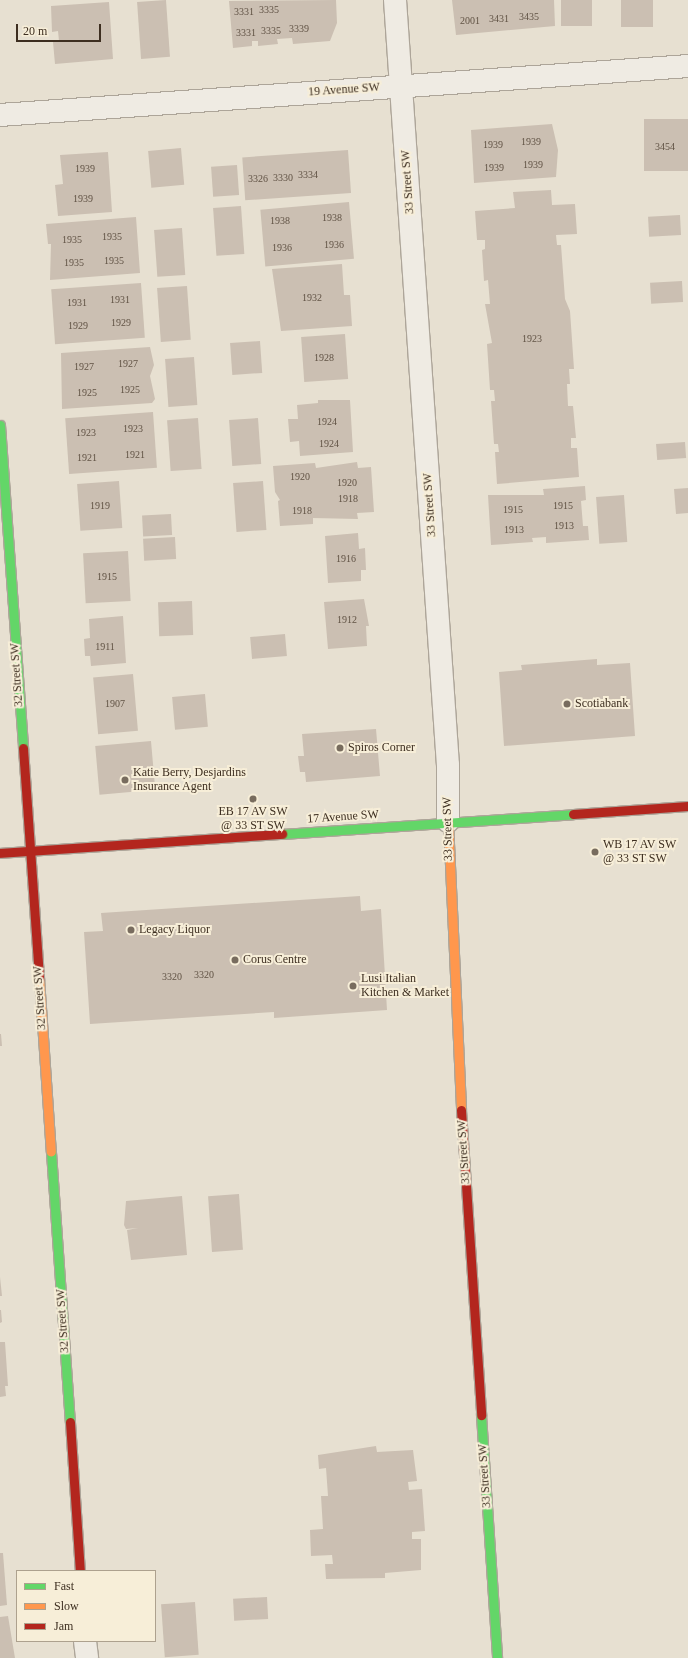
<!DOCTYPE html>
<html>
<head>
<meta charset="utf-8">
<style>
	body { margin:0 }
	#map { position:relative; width:688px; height:1658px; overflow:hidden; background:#e7e0d1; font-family:"Times New Roman",serif }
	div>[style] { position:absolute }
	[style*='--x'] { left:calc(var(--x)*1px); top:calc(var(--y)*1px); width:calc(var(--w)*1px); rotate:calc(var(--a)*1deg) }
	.building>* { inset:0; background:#cbbfb2; transform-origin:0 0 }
	.roads { filter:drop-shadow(1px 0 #ada599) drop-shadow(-1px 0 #ada599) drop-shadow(0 1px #ada599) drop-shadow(0 -1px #ada599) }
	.street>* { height:22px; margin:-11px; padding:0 11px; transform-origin:11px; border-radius:11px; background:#efebe3 }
	.fast>* { height:9px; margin:-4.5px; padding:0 4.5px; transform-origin:4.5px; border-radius:4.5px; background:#63d668 }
	.slow>* { height:9px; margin:-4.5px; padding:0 4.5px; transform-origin:4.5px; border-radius:4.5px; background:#ff974d }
	.jam>* { height:9px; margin:-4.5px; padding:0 4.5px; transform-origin:4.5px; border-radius:4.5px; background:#b3261e }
	.dots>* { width:11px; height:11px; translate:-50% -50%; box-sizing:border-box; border:2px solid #f7eed8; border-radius:50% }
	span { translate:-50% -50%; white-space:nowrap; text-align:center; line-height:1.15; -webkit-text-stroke:4px #f7eed8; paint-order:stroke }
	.number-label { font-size:10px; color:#605244 }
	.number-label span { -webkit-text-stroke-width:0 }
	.street-label { font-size:12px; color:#3d2e20 }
	.poi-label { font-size:12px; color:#3d2e20 }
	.left { translate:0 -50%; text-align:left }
	.legend { position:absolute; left:16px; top:1570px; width:140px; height:72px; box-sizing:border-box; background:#f7eed8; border:1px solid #ada18e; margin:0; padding:5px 7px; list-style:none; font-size:12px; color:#3d2e20 }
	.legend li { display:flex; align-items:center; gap:8px; height:20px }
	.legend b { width:20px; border:1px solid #ada18e }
	.scale { position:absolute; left:16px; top:24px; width:85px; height:18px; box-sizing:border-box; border:2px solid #3d2e20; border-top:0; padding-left:5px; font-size:12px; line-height:14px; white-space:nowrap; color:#3d2e20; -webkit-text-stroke:3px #f7eed8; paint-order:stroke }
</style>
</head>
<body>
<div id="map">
	<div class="building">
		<div style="left:166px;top:0;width:57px;height:29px;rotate:86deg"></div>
		<div style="clip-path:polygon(336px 0,337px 23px,330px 41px,293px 44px,292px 38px,277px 39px,278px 44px,258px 46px,258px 41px,252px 41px,252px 46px,233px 48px,229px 1px)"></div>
		<div style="clip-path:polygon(452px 0,554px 0,555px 26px,456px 35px)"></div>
		<div style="left:561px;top:0;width:31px;height:26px"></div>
		<div style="left:621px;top:0;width:32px;height:27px"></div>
		<div style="clip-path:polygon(109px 2px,113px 59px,55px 64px,53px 42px,59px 41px,58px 31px,52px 32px,51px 6px)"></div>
		<div style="left:688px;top:119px;width:52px;height:44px;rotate:90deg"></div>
		<div style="clip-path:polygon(552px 124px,558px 150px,556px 177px,474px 183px,471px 130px)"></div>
		<div style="left:181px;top:148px;width:37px;height:33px;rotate:85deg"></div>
		<div style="left:348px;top:150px;width:43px;height:106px;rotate:86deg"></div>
		<div style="clip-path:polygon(108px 152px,112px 212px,58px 216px,55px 185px,63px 184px,60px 155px)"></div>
		<div style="left:237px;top:165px;width:30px;height:26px;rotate:86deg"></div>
		<div style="clip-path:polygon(551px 190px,552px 205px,575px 204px,577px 234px,556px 235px,557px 245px,561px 245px,565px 299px,570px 311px,574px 369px,569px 369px,570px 384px,567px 384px,568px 406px,573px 406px,576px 438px,571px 438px,571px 448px,577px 448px,579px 477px,497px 484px,495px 452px,499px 452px,498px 444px,494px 444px,491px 401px,495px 401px,494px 390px,490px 390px,487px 344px,492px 343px,485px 304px,490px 304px,488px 280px,484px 281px,482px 250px,485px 249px,485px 240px,477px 240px,475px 211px,515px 208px,513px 192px)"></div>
		<div style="left:349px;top:202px;width:57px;height:89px;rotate:85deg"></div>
		<div style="left:241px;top:206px;width:48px;height:28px;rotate:86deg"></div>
		<div style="left:680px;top:215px;width:20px;height:32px;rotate:87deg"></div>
		<div style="clip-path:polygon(136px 217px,140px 273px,50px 280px,51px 244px,48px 244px,46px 224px)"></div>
		<div style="left:182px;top:228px;width:47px;height:28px;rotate:86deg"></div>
		<div style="clip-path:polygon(342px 264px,344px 295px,350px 295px,352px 326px,281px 331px,272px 269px)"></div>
		<div style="left:682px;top:281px;width:21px;height:32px;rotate:87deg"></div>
		<div style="left:141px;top:283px;width:55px;height:90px;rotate:86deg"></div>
		<div style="left:187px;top:286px;width:54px;height:30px;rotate:86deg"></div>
		<div style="left:345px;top:334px;width:45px;height:44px;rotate:86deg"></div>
		<div style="left:260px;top:341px;width:32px;height:30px;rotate:86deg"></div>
		<div style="clip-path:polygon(150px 347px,154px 365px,150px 376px,155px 399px,152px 403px,62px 409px,61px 353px)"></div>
		<div style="left:194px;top:357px;width:48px;height:29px;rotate:86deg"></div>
		<div style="clip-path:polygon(318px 400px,350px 400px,353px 452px,300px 456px,299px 441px,290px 442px,288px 419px,298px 419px,297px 405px,318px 403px)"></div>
		<div style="left:153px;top:412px;width:56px;height:88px;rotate:86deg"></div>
		<div style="left:198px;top:418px;width:51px;height:31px;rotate:86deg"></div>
		<div style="left:258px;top:418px;width:46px;height:29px;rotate:86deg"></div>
		<div style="left:685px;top:442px;width:16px;height:29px;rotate:86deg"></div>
		<div style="clip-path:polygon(357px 462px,358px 468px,371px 467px,374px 512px,357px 513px,358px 519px,313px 518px,313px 524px,280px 526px,278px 501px,280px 500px,275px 492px,273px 466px,315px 463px,316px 468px)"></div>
		<div style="left:119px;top:481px;width:47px;height:42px;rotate:86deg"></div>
		<div style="left:263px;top:481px;width:49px;height:30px;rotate:86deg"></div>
		<div style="clip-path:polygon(585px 486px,586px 500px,581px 501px,583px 526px,588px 526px,589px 540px,546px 543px,546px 537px,532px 538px,533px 542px,491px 545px,488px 495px,544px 495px,543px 489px)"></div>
		<div style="clip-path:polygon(688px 488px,688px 513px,676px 514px,674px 489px)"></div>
		<div style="left:624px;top:495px;width:47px;height:28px;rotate:86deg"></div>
		<div style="left:171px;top:514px;width:21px;height:29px;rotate:87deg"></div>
		<div style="clip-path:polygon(358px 533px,359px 549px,365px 548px,366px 570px,361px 570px,361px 581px,328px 583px,325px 536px)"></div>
		<div style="left:175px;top:537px;width:22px;height:32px;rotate:87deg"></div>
		<div style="left:128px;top:551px;width:50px;height:45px;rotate:87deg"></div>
		<div style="clip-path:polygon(364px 599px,369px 626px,366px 626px,367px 646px,328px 649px,324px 602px)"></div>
		<div style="left:192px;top:601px;width:34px;height:34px;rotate:88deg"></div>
		<div style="clip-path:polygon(123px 616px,126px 663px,91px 666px,90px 656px,85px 656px,84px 639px,90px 638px,89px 619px)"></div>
		<div style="left:285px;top:634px;width:22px;height:35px;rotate:85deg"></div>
		<div style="clip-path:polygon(597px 659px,597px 665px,630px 663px,635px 736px,504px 746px,499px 672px,522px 670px,521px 665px)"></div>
		<div style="left:133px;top:674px;width:57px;height:40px;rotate:85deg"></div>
		<div style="left:205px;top:694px;width:33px;height:33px;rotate:85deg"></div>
		<div style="clip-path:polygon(376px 729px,380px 776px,306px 782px,305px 772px,300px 772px,298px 756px,304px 756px,302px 734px)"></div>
		<div style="left:151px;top:741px;width:49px;height:56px;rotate:85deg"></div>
		<div style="clip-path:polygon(360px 896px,361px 911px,381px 909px,387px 1010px,274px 1018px,274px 1012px,90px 1024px,84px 932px,103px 931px,101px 913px)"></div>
		<div style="clip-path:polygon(0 1034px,1px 1034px,2px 1046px,0 1046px)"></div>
		<div style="left:239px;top:1194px;width:56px;height:31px;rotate:86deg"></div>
		<div style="clip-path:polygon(182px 1196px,187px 1255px,131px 1260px,127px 1230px,138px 1228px,126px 1229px,124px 1225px,126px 1201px)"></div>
		<div style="clip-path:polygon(0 1277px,2px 1296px,0 1296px)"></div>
		<div style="clip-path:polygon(0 1310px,1px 1310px,2px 1322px,0 1323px)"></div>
		<div style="clip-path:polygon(0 1342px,5px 1342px,8px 1386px,5px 1386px,6px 1396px,0 1397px)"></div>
		<div style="clip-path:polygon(376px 1446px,377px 1452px,413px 1450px,417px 1481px,408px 1482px,409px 1490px,422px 1489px,425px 1531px,412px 1532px,412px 1539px,421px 1539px,421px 1570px,385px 1573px,385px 1578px,326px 1579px,325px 1564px,333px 1564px,332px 1555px,311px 1556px,310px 1530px,323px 1529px,321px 1496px,328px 1496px,326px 1468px,319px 1469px,318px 1455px)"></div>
		<div style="clip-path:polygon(0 1553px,3px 1553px,7px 1605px,0 1606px)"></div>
		<div style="left:267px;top:1597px;width:22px;height:34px;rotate:87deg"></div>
		<div style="left:195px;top:1602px;width:53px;height:34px;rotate:86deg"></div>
		<div style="clip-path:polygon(8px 1616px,15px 1658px,0 1658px,0 1617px)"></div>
	</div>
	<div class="roads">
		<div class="street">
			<div style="--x:395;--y:0;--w:767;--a:86.04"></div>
			<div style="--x:448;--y:765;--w:56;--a:90"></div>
			<div style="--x:0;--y:115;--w:690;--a:-4.07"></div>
			<div style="--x:85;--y:1641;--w:17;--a:83"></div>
		</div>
		<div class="fast">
			<div style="--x:0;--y:425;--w:324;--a:85.9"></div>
			<div style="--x:282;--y:834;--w:292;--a:-3.9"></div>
			<div style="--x:51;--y:1152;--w:271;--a:86"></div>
			<div style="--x:481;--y:1415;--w:244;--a:86.2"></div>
		</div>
		<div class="slow">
			<div style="--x:448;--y:821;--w:289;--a:87.4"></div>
			<div style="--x:39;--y:978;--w:174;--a:86.1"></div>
		</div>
		<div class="jam">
			<div style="--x:23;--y:748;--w:231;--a:86"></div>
			<div style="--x:573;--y:814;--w:115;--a:-4"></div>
			<div style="--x:0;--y:853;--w:283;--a:-3.9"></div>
			<div style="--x:461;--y:1110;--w:306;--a:86.2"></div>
			<div style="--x:70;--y:1422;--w:149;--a:86.2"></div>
		</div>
	</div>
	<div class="dots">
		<div style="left:567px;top:704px;background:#786c5e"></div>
		<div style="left:340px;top:748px;background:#786c5e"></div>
		<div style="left:125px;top:780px;background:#786c5e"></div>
		<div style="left:253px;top:799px;background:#786c5e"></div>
		<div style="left:595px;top:852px;background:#786c5e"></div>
		<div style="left:131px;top:930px;background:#786c5e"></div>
		<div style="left:235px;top:960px;background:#786c5e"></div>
		<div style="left:353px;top:986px;background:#786c5e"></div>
	</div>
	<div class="number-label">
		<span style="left:269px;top:10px">3335</span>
		<span style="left:244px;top:12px">3331</span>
		<span style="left:529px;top:17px">3435</span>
		<span style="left:499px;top:19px">3431</span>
		<span style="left:470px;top:21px">2001</span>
		<span style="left:299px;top:29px">3339</span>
		<span style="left:271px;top:31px">3335</span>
		<span style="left:246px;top:33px">3331</span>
		<span style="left:531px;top:142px">1939</span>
		<span style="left:493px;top:145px">1939</span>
		<span style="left:665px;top:147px">3454</span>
		<span style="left:533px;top:165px">1939</span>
		<span style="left:494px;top:168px">1939</span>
		<span style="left:85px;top:169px">1939</span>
		<span style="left:308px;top:175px">3334</span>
		<span style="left:283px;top:178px">3330</span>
		<span style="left:258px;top:179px">3326</span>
		<span style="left:83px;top:199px">1939</span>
		<span style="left:332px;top:218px">1938</span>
		<span style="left:280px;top:221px">1938</span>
		<span style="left:112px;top:237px">1935</span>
		<span style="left:72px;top:240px">1935</span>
		<span style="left:334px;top:245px">1936</span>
		<span style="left:282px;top:248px">1936</span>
		<span style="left:114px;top:261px">1935</span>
		<span style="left:74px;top:263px">1935</span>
		<span style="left:312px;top:298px">1932</span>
		<span style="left:120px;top:300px">1931</span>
		<span style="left:77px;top:303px">1931</span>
		<span style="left:121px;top:323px">1929</span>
		<span style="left:78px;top:326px">1929</span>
		<span style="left:532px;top:339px">1923</span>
		<span style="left:324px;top:358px">1928</span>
		<span style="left:128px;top:364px">1927</span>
		<span style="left:84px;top:367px">1927</span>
		<span style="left:130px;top:390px">1925</span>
		<span style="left:87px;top:393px">1925</span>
		<span style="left:327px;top:422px">1924</span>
		<span style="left:133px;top:429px">1923</span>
		<span style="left:86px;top:433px">1923</span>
		<span style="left:329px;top:444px">1924</span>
		<span style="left:135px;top:455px">1921</span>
		<span style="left:87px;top:458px">1921</span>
		<span style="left:300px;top:477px">1920</span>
		<span style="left:347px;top:483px">1920</span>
		<span style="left:348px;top:499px">1918</span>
		<span style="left:100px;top:506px">1919</span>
		<span style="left:563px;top:506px">1915</span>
		<span style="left:513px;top:510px">1915</span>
		<span style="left:302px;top:511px">1918</span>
		<span style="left:564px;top:526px">1913</span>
		<span style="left:514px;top:530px">1913</span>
		<span style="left:346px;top:559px">1916</span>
		<span style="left:107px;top:577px">1915</span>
		<span style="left:347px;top:620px">1912</span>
		<span style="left:105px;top:647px">1911</span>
		<span style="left:115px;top:704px">1907</span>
		<span style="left:204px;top:975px">3320</span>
		<span style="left:172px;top:977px">3320</span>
	</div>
	<div class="street-label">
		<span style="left:344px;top:90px;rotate:-4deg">19 Avenue SW</span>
		<span style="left:408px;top:182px;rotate:-94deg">33 Street SW</span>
		<span style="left:430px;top:505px;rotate:-94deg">33 Street SW</span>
		<span style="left:17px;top:675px;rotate:-94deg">32 Street SW</span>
		<span style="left:343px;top:817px;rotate:-4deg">17 Avenue SW</span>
		<span style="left:448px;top:829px;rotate:-91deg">33 Street SW</span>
		<span style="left:40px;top:998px;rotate:-94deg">32 Street SW</span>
		<span style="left:464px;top:1152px;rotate:-94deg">33 Street SW</span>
		<span style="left:63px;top:1321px;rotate:-94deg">32 Street SW</span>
		<span style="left:485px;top:1476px;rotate:-94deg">33 Street SW</span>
	</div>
	<div class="poi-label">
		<span class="left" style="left:575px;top:704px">Scotiabank</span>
		<span class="left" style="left:348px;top:748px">Spiros Corner</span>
		<span class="left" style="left:133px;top:780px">Katie Berry, Desjardins<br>Insurance Agent</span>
		<span style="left:253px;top:819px">EB 17 AV SW<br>@ 33 ST SW</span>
		<span class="left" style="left:603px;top:852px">WB 17 AV SW<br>@ 33 ST SW</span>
		<span class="left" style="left:139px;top:930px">Legacy Liquor</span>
		<span class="left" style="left:243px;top:960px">Corus Centre</span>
		<span class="left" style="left:361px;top:986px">Lusi Italian<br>Kitchen &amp; Market</span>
	</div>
	<ul class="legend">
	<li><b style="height:5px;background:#63d668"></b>Fast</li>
	<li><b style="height:5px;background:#ff974d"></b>Slow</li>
	<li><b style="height:5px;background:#b3261e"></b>Jam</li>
	</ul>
	<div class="scale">20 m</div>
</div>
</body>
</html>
